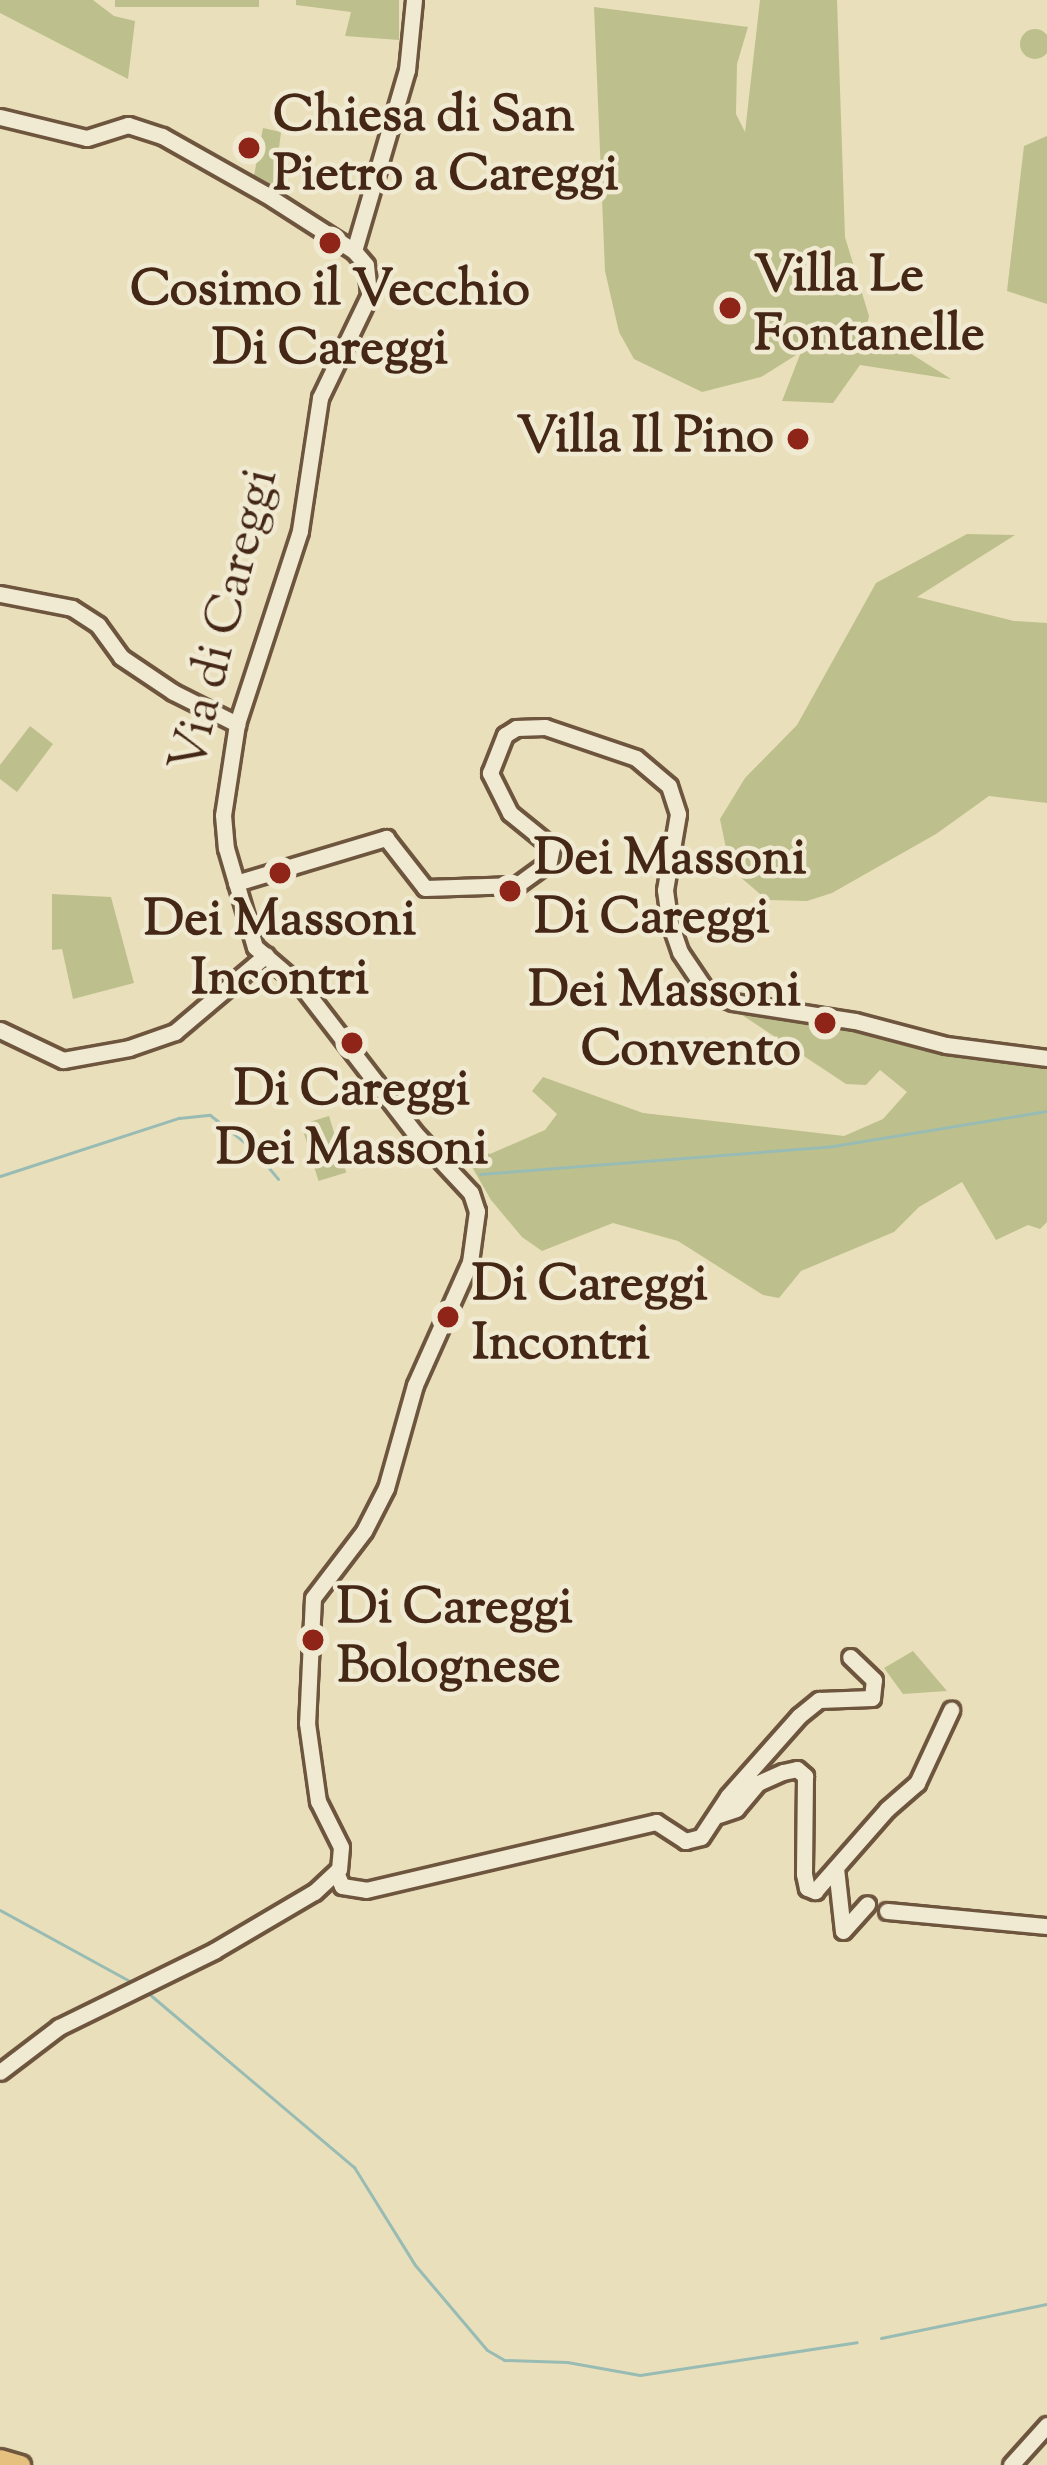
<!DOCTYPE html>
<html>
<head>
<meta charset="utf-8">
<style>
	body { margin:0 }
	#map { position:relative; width:1047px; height:2465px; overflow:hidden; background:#eadfbb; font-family:"Sorts Mill Goudy",serif }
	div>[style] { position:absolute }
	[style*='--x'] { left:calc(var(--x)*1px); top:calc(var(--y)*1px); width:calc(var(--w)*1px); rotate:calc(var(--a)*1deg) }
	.green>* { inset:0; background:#bdc08c; transform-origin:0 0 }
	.round { border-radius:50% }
	.stream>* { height:3px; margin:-1.5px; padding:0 1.5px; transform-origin:1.5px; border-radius:1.5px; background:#98bcb4 }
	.roads { filter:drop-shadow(3px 0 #6e553e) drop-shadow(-3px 0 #6e553e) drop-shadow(0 3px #6e553e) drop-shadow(0 -3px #6e553e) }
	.minor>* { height:15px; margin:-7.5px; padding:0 7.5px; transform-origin:7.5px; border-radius:7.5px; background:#f1ead3 }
	.major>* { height:18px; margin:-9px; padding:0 9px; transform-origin:9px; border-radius:9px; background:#e5c07e }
	.dots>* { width:33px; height:33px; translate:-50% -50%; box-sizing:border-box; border:6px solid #f1ead3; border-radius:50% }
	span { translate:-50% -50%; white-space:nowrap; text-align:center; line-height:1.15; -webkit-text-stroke:9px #f1ead3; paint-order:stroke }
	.poi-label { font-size:51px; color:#442714; font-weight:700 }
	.left { translate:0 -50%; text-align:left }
	.right { translate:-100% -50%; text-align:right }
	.street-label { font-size:51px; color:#442714 }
</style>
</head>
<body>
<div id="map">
	<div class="green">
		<div style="clip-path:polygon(0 0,93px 0,114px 16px,135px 21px,128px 79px,0 13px)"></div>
		<div style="left:115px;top:0;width:144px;height:7px"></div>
		<div style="clip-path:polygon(296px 0,399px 0,399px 40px,345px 36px,351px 12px,296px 5px)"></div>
		<div style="clip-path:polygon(760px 0,837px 0,845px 237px,869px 316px,867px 326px,951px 379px,860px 365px,833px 403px,782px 401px,801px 352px,761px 377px,702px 392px,634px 359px,619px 332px,605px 271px,594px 7px,748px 27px,737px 64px,736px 114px,745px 132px)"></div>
		<div class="round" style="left:1020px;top:29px;width:30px;height:30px"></div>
		<div style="clip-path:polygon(263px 128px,281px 132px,273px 195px,253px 181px)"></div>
		<div style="clip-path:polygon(1047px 136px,1047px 304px,1007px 291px,1024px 146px)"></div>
		<div style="clip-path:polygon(967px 534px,1015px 535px,917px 597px,1014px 621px,1047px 623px,1047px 803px,989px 796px,936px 834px,832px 893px,807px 901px,767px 900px,730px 868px,720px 819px,745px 778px,797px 725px,876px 583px)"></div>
		<div style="clip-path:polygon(30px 726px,53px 744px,17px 792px,0 779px,0 765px)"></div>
		<div style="clip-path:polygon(52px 894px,111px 897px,134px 983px,73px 999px,62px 949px,52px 950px)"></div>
		<div style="clip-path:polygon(733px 1009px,852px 1028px,963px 1055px,1047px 1063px,1047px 1222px,1040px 1229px,1028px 1225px,996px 1240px,962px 1182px,919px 1207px,894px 1232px,801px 1271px,779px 1298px,763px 1295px,678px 1241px,613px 1223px,542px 1251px,522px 1237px,491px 1200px,464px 1153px,473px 1149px,490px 1154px,545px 1130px,557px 1114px,532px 1091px,543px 1077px,643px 1113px,844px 1136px,883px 1119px,907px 1092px,880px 1070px,866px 1085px,846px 1084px)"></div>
		<div style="left:329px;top:1116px;width:59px;height:29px;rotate:73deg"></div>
		<div style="clip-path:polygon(913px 1651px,947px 1691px,903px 1694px,884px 1668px)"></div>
	</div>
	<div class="stream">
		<div style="--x:480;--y:1174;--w:354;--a:-4.5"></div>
		<div style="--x:833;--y:1146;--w:217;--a:-9.3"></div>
		<div style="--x:0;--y:1176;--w:188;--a:-18"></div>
		<div style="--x:179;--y:1118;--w:31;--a:-6"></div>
		<div style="--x:210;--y:1115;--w:55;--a:38.3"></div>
		<div style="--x:253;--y:1149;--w:39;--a:50"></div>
		<div style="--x:0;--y:1910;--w:154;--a:28.7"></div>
		<div style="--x:148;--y:1993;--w:270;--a:40.2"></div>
		<div style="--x:354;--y:2167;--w:115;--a:58.1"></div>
		<div style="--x:415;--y:2265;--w:111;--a:49.7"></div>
		<div style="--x:487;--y:2350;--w:20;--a:30"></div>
		<div style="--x:504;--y:2360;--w:63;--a:1.8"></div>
		<div style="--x:567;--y:2362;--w:74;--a:10.1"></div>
		<div style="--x:640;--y:2375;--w:219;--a:-8.6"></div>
		<div style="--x:881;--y:2338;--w:169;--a:-11.6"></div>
	</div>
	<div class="roads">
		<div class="minor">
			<div style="--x:0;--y:117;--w:89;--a:13.6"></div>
			<div style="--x:87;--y:138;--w:43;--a:-17.6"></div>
			<div style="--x:128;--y:125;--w:36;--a:18"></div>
			<div style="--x:162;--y:136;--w:118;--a:29.4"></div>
			<div style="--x:265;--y:194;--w:106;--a:32.6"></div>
			<div style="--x:354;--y:251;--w:18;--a:49"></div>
			<div style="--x:366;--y:265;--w:31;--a:84"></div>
			<div style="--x:369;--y:296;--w:113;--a:115.7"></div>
			<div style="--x:320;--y:398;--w:134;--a:98.6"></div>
			<div style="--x:300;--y:531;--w:203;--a:108.1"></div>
			<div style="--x:237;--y:724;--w:92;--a:98.7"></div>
			<div style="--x:223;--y:815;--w:33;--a:85"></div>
			<div style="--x:226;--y:848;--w:103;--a:73.7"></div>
			<div style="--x:255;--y:947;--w:65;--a:40.6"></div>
			<div style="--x:304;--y:989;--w:180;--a:52.4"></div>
			<div style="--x:414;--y:1132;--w:83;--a:46.9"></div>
			<div style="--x:471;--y:1193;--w:19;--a:72"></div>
			<div style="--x:477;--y:1211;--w:51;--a:97.8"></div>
			<div style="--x:470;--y:1262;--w:135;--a:114.1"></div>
			<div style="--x:415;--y:1385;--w:107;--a:105.7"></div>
			<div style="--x:386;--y:1488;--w:48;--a:117.1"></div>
			<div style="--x:364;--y:1531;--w:84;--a:127.3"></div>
			<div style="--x:313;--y:1598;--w:125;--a:92.7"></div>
			<div style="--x:307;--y:1723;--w:79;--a:82"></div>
			<div style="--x:318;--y:1801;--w:51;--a:63.4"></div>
			<div style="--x:341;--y:1847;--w:22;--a:95"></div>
			<div style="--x:339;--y:1869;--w:34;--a:137"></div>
			<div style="--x:314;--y:1892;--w:116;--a:149.5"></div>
			<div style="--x:214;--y:1951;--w:173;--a:153.9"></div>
			<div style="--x:59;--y:2027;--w:74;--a:142.7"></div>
			<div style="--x:354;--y:251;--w:189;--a:-73.7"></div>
			<div style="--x:407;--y:70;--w:70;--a:-84.3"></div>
			<div style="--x:0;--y:594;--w:73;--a:11"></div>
			<div style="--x:72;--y:608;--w:31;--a:33"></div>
			<div style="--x:98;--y:625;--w:39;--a:54"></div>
			<div style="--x:121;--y:657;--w:63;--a:33.9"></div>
			<div style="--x:173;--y:692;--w:72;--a:26.6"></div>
			<div style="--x:236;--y:883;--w:157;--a:-16.7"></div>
			<div style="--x:386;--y:838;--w:63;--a:52"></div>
			<div style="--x:425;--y:888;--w:92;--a:-1.9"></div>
			<div style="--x:517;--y:885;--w:39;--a:-36"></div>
			<div style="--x:549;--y:862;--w:15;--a:-79"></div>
			<div style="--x:552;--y:847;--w:54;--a:-141"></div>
			<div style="--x:510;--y:813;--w:45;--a:-116.6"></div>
			<div style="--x:490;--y:773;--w:41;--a:-68.5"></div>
			<div style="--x:505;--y:735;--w:13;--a:-32"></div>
			<div style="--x:516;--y:728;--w:29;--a:-2"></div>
			<div style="--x:545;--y:727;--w:96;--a:18.8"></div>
			<div style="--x:636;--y:758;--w:43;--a:40.3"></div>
			<div style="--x:669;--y:786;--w:29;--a:72"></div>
			<div style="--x:678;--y:814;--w:77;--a:99.7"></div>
			<div style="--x:665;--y:890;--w:30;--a:82"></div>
			<div style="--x:669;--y:920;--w:34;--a:71"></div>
			<div style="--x:680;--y:952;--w:48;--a:56"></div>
			<div style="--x:707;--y:992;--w:28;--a:21"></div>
			<div style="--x:733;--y:1002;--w:123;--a:8.9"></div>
			<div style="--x:855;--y:1021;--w:94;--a:14.8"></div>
			<div style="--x:946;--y:1045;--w:102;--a:7.3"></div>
			<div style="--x:0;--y:1030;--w:70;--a:25.5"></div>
			<div style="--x:63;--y:1060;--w:67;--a:-10.3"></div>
			<div style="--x:129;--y:1048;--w:49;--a:-19.2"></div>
			<div style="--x:175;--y:1032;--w:119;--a:-40.2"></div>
			<div style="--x:719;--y:1815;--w:18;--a:-19"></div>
			<div style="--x:736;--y:1809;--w:34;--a:-50"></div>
			<div style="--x:758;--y:1783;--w:27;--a:-24"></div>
			<div style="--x:783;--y:1772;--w:14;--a:-12"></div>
			<div style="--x:797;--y:1769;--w:11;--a:41"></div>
			<div style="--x:805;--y:1776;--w:98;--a:90.6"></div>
			<div style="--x:804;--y:1874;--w:14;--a:78"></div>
			<div style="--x:807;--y:1888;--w:9;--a:21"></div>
			<div style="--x:815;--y:1891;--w:109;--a:-48.7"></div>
			<div style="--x:887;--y:1809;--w:40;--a:-41"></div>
			<div style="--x:917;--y:1783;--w:81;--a:-65"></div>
			<div style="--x:836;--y:1868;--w:63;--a:83.7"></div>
			<div style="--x:843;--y:1931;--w:36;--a:-48"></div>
			<div style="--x:336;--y:1872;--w:15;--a:67"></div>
			<div style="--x:342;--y:1886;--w:24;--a:9"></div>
			<div style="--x:366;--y:1890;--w:298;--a:-13.2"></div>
			<div style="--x:656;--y:1822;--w:35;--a:33"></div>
			<div style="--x:685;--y:1841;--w:16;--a:-14"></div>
			<div style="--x:701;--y:1837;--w:49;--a:-56.6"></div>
			<div style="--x:728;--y:1796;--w:107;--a:-48.4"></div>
			<div style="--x:799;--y:1716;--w:26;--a:-39"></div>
			<div style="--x:819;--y:1700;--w:53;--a:-2.2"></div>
			<div style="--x:872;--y:1698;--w:18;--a:-84"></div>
			<div style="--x:874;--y:1680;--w:33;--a:-136"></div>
			<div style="--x:887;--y:1911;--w:161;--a:5.4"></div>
			<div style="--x:1011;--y:2465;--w:54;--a:-48"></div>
		</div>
		<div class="major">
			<div style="--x:0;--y:2459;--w:22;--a:16"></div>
		</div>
	</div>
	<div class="dots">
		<div style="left:249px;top:148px;background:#8f2418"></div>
		<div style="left:330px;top:243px;background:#8f2418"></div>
		<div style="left:730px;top:308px;background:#8f2418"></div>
		<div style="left:798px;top:439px;background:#8f2418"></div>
		<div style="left:280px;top:873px;background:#8f2418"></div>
		<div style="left:510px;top:891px;background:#8f2418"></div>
		<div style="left:825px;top:1023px;background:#8f2418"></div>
		<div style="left:352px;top:1043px;background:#8f2418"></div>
		<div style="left:448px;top:1317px;background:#8f2418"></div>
		<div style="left:313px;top:1640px;background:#8f2418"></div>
	</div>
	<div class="poi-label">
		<span class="left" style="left:273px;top:148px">Chiesa di San<br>Pietro a Careggi</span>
		<span class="left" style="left:754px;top:308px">Villa Le<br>Fontanelle</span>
		<span style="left:330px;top:322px">Cosimo il Vecchio<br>Di Careggi</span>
		<span class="right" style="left:774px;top:439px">Villa Il Pino</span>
		<span class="left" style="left:534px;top:891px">Dei Massoni<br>Di Careggi</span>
		<span style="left:280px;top:952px">Dei Massoni<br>Incontri</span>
		<span class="right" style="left:801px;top:1023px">Dei Massoni<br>Convento</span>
		<span style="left:352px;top:1122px">Di Careggi<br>Dei Massoni</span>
		<span class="left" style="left:472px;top:1317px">Di Careggi<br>Incontri</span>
		<span class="left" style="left:337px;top:1640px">Di Careggi<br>Bolognese</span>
	</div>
	<div class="street-label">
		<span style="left:227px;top:621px;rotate:-76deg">Via di Careggi</span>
	</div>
</div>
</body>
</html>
